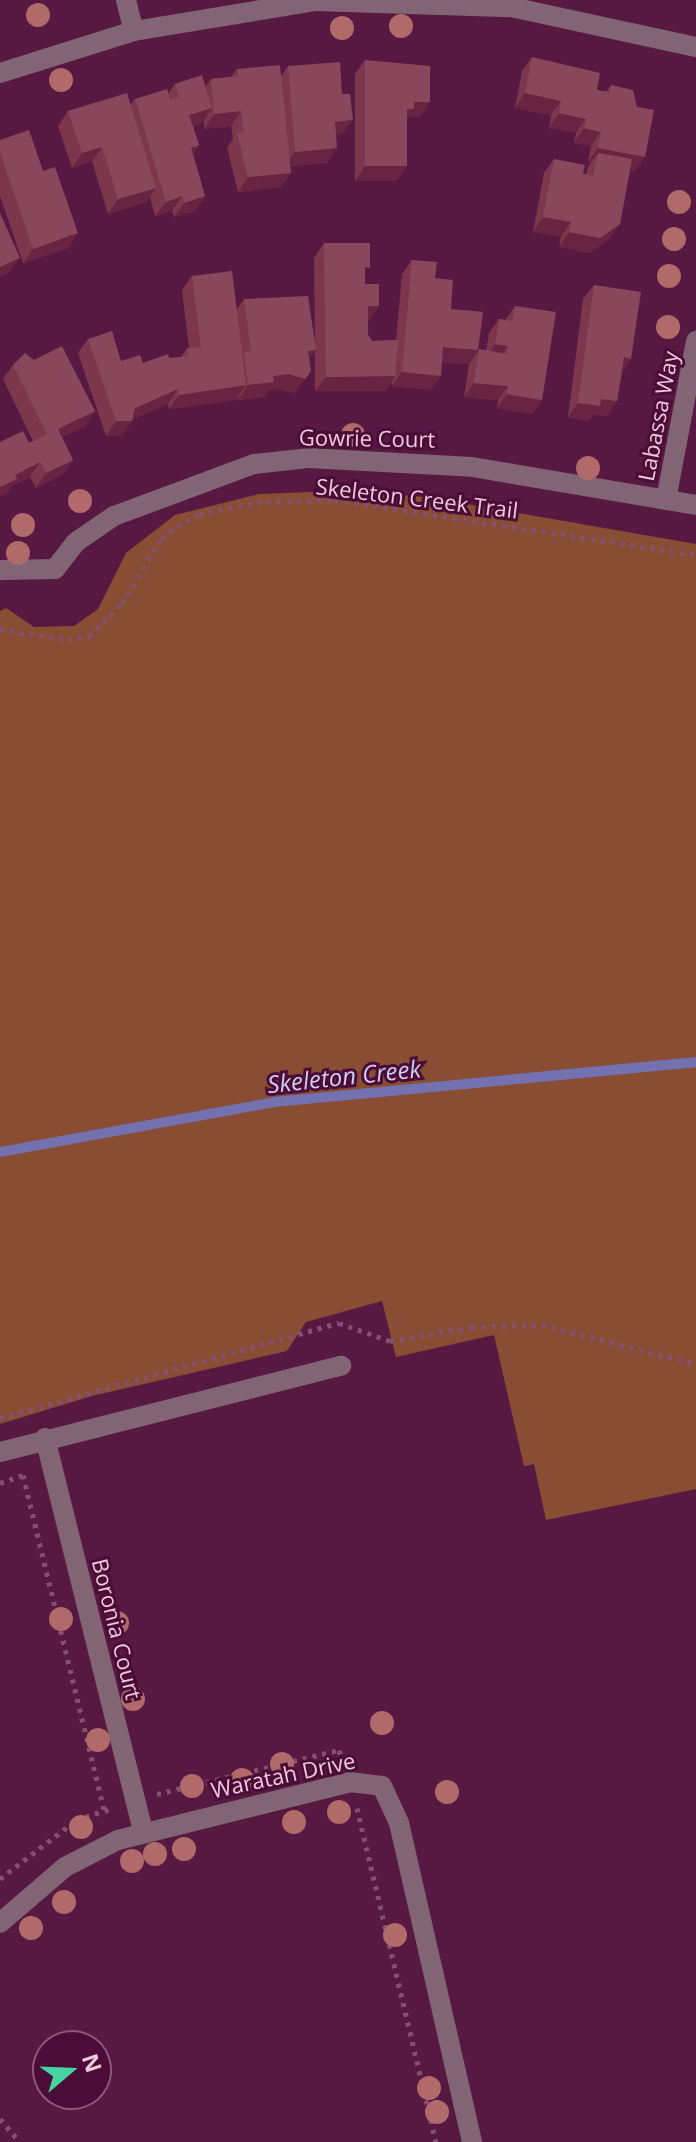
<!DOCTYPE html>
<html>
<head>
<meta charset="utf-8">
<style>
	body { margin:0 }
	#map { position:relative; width:696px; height:2142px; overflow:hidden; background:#571941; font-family:"Open Sans",sans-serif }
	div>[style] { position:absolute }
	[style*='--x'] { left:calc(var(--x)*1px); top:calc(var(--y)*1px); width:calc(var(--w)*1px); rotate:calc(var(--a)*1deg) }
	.green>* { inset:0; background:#884d32 }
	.stream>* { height:10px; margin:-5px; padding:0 5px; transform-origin:5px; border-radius:5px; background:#7371b0 }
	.path>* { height:5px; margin-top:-2.5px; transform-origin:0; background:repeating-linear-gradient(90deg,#854f71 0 4px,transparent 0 10px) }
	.minor>* { height:20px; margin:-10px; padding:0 10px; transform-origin:10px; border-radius:10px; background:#816574 }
	.trees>* { width:24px; height:24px; margin:-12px; border-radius:50%; background:#b06a6a }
	.wall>* { inset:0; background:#7d374c }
	.shaded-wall>* { inset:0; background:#682441 }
	.building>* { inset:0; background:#89475c }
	span { translate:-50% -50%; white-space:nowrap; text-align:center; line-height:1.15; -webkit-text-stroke:6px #4b0d37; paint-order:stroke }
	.street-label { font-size:22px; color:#eec8dd }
	.water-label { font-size:24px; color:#cccdf1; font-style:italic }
	.north { position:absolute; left:32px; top:2030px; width:80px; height:80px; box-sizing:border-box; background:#4b0d37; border:2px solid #8c5879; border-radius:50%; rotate:71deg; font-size:22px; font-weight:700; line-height:32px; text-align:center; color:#eec8dd }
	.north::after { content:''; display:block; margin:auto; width:28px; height:36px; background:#45d49f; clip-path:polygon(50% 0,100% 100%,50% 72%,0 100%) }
</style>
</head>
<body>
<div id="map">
	<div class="green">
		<div style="clip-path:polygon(337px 491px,426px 497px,696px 544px,696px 1489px,546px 1520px,534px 1464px,524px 1466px,494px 1335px,396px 1357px,382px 1301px,306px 1322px,287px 1351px,92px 1396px,0 1424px,0 611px,6px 608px,34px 627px,74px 626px,98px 609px,126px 553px,175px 515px,259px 494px)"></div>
	</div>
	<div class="stream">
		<div style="--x:0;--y:1152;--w:279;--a:-10.3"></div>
		<div style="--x:274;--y:1102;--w:424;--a:-5.4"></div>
	</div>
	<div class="path">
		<div style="--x:0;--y:629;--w:69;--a:9.2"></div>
		<div style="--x:68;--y:640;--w:21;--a:-11"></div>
		<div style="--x:89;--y:636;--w:47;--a:-45"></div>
		<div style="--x:122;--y:603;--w:76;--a:-58.4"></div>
		<div style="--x:162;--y:538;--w:19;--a:-39"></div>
		<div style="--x:177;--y:526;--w:25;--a:-29"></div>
		<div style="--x:199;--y:514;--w:59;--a:-11.7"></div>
		<div style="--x:257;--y:502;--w:77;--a:-1.5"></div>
		<div style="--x:334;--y:500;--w:366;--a:8.6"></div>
		<div style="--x:0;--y:1418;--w:352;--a:-15.7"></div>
		<div style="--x:339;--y:1323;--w:54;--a:19.4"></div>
		<div style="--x:390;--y:1341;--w:83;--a:-9.7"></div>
		<div style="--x:472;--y:1327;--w:70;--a:-1.6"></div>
		<div style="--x:542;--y:1325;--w:159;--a:14.2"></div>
		<div style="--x:0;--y:1483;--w:24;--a:-19"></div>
		<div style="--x:23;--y:1475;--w:345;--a:76.4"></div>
		<div style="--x:157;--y:1794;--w:187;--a:-13.6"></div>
		<div style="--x:339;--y:1750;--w:10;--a:73"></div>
		<div style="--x:357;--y:1808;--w:343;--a:76.7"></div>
		<div style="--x:0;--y:1879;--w:96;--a:-37.8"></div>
		<div style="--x:76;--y:1820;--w:39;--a:-18"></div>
		<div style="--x:0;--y:2119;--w:30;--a:49"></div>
	</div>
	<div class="minor">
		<div style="--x:126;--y:0;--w:32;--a:76"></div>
		<div style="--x:0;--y:73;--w:140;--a:-17.4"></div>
		<div style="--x:134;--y:31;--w:183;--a:-9.4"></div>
		<div style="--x:315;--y:1;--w:196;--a:1.8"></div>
		<div style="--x:511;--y:7;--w:189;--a:12.2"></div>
		<div style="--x:666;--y:500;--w:162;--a:-79.3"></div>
		<div style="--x:0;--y:570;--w:55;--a:-1"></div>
		<div style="--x:55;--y:569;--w:34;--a:-52"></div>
		<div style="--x:76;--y:542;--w:46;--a:-34.4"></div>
		<div style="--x:114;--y:516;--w:149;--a:-20.4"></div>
		<div style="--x:254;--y:464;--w:54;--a:-6.3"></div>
		<div style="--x:308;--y:458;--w:164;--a:3.1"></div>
		<div style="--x:472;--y:467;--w:227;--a:9.6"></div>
		<div style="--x:45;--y:1438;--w:406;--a:76"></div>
		<div style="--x:0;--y:1452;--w:352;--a:-14.2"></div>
		<div style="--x:0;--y:1923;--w:86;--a:-40.7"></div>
		<div style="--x:65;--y:1867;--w:59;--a:-27"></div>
		<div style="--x:118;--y:1840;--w:239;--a:-14"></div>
		<div style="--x:350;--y:1782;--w:32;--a:7"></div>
		<div style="--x:382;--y:1786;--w:41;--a:65.3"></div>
		<div style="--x:399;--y:1823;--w:327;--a:77.1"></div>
	</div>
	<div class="trees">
		<div style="left:38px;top:15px"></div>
		<div style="left:401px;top:26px"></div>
		<div style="left:342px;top:28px"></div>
		<div style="left:61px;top:80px"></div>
		<div style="left:679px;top:202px"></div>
		<div style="left:674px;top:239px"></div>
		<div style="left:669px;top:276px"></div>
		<div style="left:668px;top:327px"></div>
		<div style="left:353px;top:435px"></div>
		<div style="left:588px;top:468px"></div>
		<div style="left:80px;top:501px"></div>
		<div style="left:23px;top:525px"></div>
		<div style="left:18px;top:553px"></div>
		<div style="left:61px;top:1619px"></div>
		<div style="left:117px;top:1623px"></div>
		<div style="left:133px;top:1699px"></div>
		<div style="left:382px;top:1723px"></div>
		<div style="left:98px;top:1740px"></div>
		<div style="left:282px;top:1764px"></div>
		<div style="left:242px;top:1780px"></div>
		<div style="left:192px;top:1786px"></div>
		<div style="left:447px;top:1792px"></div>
		<div style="left:339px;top:1812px"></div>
		<div style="left:294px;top:1822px"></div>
		<div style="left:81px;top:1827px"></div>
		<div style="left:184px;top:1849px"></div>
		<div style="left:155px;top:1854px"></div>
		<div style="left:132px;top:1861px"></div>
		<div style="left:64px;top:1902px"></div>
		<div style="left:31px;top:1928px"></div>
		<div style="left:395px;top:1935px"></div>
		<div style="left:429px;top:2088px"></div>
		<div style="left:437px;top:2112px"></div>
	</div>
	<div class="wall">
		<div style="clip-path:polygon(532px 57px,597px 90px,606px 92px,611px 85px,635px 171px,630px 170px,620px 224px,610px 238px,590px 253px,559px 247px,561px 236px,533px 232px,544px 173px,554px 159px,586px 175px,588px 167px,591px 163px,588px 162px,591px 146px,574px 143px,576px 133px,549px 128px,551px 115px,515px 108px,522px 71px)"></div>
		<div style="clip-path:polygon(365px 60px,420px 117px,409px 116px,407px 119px,397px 181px,355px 181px,355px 74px)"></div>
		<div style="clip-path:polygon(288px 66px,342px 134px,336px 135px,327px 163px,290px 166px,291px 173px,280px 187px,238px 192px,227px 148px,233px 139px,231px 126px,204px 129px,204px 120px,202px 123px,193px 126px,199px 145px,193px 154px,205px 196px,195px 211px,174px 217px,172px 211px,155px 216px,150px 197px,146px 202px,108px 214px,92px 161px,72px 168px,58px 126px,68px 111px,130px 105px,135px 99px,168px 94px,175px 84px,205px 87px,211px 79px,231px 77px,237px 69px,281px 76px)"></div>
		<div style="clip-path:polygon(0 140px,68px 248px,23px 263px,0 196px)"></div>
		<div style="clip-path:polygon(324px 243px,365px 275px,365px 284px,379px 306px,368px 321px,368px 335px,372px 341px,396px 340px,402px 274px,412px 260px,435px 278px,451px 309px,468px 364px,442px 362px,430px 390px,392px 386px,392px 382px,385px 391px,315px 391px,315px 351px,309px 359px,295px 393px,278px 389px,269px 390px,264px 397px,238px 400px,238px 397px,236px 400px,169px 409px,168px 404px,133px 419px,122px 435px,106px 436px,78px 353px,88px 339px,121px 361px,143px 363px,181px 357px,187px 348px,189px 348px,182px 290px,192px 276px,237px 309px,244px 299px,315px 345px,314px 258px)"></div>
		<div style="clip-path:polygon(594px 285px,631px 359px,622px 372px,617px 401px,607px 416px,594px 414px,589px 421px,568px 417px,583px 299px)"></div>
		<div style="clip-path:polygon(515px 306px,542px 400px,532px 414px,497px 408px,498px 400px,464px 397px,469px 364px,479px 349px,486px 351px,489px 333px,499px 319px,505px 320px)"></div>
		<div style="clip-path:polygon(13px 365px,95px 411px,85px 426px,62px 437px,73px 460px,63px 474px,36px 488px,30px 477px,13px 485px,7px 493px,29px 443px,33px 441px,3px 379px)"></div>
	</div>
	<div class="shaded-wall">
		<div style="clip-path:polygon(525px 93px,561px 101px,551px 115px,515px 108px)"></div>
		<div style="clip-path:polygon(414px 102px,430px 102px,420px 117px,409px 116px,404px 123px,407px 109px)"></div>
		<div style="clip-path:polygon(212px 108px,202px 123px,179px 129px,189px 115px)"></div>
		<div style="clip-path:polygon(241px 111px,231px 126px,204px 129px,214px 114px)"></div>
		<div style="clip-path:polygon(559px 113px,586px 119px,576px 133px,549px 128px)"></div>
		<div style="clip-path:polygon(353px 120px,342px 134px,325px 136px,335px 122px)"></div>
		<div style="clip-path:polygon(584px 128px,601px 132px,591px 146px,574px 143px)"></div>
		<div style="clip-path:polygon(199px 145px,189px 160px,191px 148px)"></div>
		<div style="clip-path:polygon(102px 147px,92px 161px,72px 168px,82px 153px)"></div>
		<div style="clip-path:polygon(337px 148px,327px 163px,285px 166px,295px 152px)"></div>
		<div style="clip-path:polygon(598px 148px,645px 157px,635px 171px,596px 164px,598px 153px,591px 163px,588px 162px)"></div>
		<div style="clip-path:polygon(365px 166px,407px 166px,397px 181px,355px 181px)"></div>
		<div style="clip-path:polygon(291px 173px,280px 187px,238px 192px,248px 177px)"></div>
		<div style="clip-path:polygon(156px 188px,146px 202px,108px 214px,118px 199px)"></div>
		<div style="clip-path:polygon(182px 196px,172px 211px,155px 216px,166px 202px)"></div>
		<div style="clip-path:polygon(205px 196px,195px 211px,174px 217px,184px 203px)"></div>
		<div style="clip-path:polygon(543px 217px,571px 222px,561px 236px,533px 232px)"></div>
		<div style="clip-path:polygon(620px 224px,610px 238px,590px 253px,559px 247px,569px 232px)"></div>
		<div style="clip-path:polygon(78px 233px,68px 248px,23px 263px,33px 249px)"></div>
		<div style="clip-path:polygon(20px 258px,10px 272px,0 277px,0 267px)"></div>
		<div style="clip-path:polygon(368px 306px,379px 306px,369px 321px,358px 321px)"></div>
		<div style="clip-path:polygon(495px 344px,508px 346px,498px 361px,485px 359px)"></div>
		<div style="clip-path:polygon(443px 347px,478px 350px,468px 364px,433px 362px)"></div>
		<div style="clip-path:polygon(316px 350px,306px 364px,308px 351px)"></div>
		<div style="clip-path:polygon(624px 357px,631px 359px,621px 373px)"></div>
		<div style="clip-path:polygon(311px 371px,295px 393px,278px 389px,269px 390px,264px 397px,238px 400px,248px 385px,273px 376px)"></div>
		<div style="clip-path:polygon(402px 372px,441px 376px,430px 390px,392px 386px)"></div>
		<div style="clip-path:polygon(395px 376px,385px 391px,315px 391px,326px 377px)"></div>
		<div style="clip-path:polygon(474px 383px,508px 386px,498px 400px,464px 397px)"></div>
		<div style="clip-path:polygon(246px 385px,236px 400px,169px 409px,179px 395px)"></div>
		<div style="clip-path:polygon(178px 389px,168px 404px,129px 421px,132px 421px,122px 435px,106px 436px,116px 421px,135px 408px)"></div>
		<div style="clip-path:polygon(507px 394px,542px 400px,532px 414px,497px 408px)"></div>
		<div style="clip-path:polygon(601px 399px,617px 401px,607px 416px,594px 414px,589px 421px,568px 417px,578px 403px)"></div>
		<div style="clip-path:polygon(95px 411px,85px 426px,48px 444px,58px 429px)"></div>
		<div style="clip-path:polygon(73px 460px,63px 474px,36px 488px,46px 473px)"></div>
		<div style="clip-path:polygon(40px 462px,30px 477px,13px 485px,7px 493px,0 497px,0 487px,15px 475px)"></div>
	</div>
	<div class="building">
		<div style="clip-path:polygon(532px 57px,600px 73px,597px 90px,609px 92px,611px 85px,633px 90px,637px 107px,654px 110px,645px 157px,598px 148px,601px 132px,584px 128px,586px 119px,559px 113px,561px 101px,525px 93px)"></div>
		<div style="clip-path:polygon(365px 60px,430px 66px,430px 102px,414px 102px,414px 109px,407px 109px,407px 166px,365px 166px)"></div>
		<div style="clip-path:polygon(340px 62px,342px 94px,350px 94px,353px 120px,335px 122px,337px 148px,295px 152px,288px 66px)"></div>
		<div style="clip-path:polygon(280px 65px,291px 173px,248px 177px,237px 133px,244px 132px,241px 111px,214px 114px,211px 79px,238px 76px,237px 69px)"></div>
		<div style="clip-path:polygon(202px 75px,212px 108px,189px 115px,199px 145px,191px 148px,205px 196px,184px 203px,182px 196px,166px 202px,135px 99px,167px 89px,170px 99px,179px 97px,175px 84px)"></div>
		<div style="clip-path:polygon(127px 93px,156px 188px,118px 199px,102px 147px,82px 153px,68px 111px)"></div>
		<div style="clip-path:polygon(29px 130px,43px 171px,55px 167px,78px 233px,33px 249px,0 152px,0 140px)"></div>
		<div style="clip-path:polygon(598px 153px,632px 159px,620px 224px,600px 238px,569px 232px,571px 222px,543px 217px,554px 159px,585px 165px,583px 174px,593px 176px)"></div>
		<div style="clip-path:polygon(0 213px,20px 258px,0 267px)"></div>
		<div style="clip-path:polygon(324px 243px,370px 243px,370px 268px,365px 267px,365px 284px,379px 284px,379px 306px,368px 306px,368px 335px,372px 341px,398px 340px,395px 376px,326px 377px)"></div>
		<div style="clip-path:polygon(412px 260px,437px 262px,435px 278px,453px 280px,451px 309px,483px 312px,478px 350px,443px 347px,441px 376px,402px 372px)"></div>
		<div style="clip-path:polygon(232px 271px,246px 385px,179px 395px,178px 389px,135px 408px,132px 421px,116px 421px,88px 339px,112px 331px,121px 361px,140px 355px,143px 363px,168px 354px,169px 358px,188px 356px,187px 348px,201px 347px,192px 276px)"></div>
		<div style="clip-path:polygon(594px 285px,641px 292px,631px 359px,624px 357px,617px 401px,601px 399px,600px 406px,578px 403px)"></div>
		<div style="clip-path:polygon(308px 296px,316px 350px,308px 351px,311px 371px,305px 379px,288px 374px,273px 376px,274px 382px,248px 385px,244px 352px,251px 351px,244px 299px)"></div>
		<div style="clip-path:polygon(515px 306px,556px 312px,542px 400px,507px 394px,508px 386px,474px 383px,479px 349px,507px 354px,508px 346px,495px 344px,499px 319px,512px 321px)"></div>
		<div style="clip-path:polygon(62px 346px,95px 411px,58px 429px,73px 460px,46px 473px,40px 462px,15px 475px,17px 479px,0 487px,0 442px,23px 431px,29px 443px,47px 434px,13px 365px,25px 353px,34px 360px)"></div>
	</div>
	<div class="street-label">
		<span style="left:658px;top:416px;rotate:-79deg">Labassa Way</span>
		<span style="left:367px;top:438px;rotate:1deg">Gowrie Court</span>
		<span style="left:417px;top:498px;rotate:7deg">Skeleton Creek Trail</span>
		<span style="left:117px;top:1629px;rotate:76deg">Boronia Court</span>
		<span style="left:283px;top:1775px;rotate:-12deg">Waratah Drive</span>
	</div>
	<div class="water-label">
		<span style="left:344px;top:1076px;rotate:-6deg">Skeleton Creek</span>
	</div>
	<div class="north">N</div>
</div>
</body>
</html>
